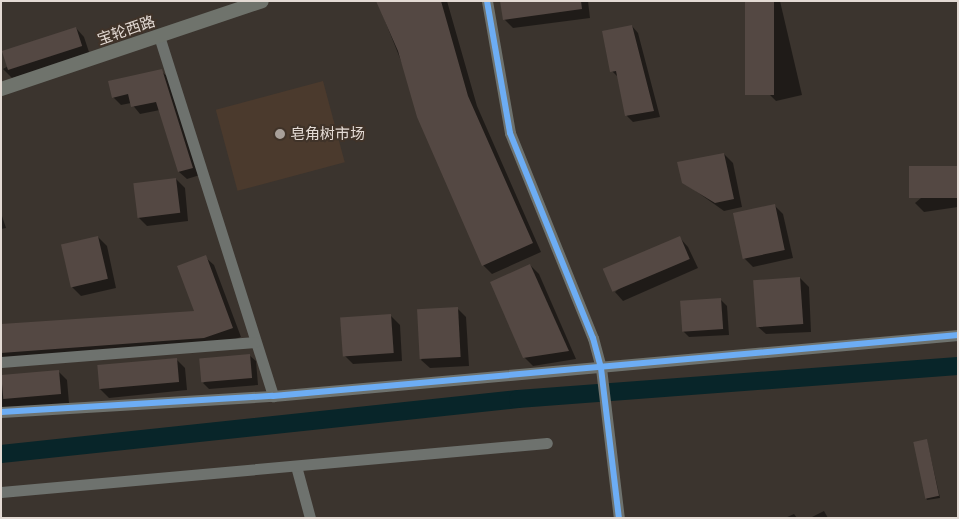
<!DOCTYPE html>
<html>
<head>
<meta charset="utf-8">
<style>
	body { margin:0 }
	#map { position:relative; width:959px; height:519px; overflow:hidden; background:#3b342e; font-family:"Noto Sans","Noto Sans SC",sans-serif }
	div>[style] { position:absolute }
	[style*='--x'] { left:calc(var(--x)*1px); top:calc(var(--y)*1px); width:calc(var(--w)*1px); rotate:calc(var(--a)*1deg) }
	.built>* { inset:0; background:#4b3a2d; transform-origin:0 0 }
	.shadow>* { inset:0; background:#0007 }
	.river>* { height:18px; margin:-9px; padding:0 9px; transform-origin:9px; border-radius:9px; background:#082529 }
	.building>* { inset:0; background:#544843; transform-origin:0 0 }
	.minor>* { height:11px; margin:-5.5px; padding:0 5.5px; transform-origin:5.5px; border-radius:5.5px; background:#6e726e }
	.major>* { height:14px; margin:-7px; padding:0 7px; transform-origin:7px; border-radius:7px; background:#6f736c }
	.cycleway>* { height:6px; margin:-3px; padding:0 3px; transform-origin:3px; border-radius:3px; background:#6dadf4 }
	.dots>* { width:14px; height:14px; translate:-50% -50%; box-sizing:border-box; border:2px solid #403329; border-radius:50% }
	span { translate:-50% -50%; white-space:nowrap; text-align:center; line-height:1.15; -webkit-text-stroke:4px #403329; paint-order:stroke }
	.street-label { font-size:15px; color:#e3dad4 }
	.poi-label { font-size:15px; color:#e3dad4 }
	.left { translate:0 -50%; text-align:left }
	.frame { position:absolute; inset:0; border:2px solid #e3dad4; pointer-events:none }
</style>
</head>
<body>
<div id="map">
	<div class="built">
		<div style="left:323px;top:81px;width:84px;height:111px;rotate:75deg"></div>
	</div>
	<div class="shadow">
		<div style="clip-path:polygon(377px 1px,447px 1px,477px 106px,541px 252px,492px 274px,483px 265px)"></div>
		<div style="clip-path:polygon(501px 1px,588px 1px,590px 18px,513px 28px,504px 19px)"></div>
		<div style="clip-path:polygon(746px 1px,780px 1px,802px 95px,776px 101px,767px 92px)"></div>
		<div style="clip-path:polygon(632px 26px,638px 33px,660px 117px,633px 122px,627px 116px,619px 78px,612px 71px)"></div>
		<div style="clip-path:polygon(76px 28px,84px 37px,90px 55px,12px 78px,3px 69px)"></div>
		<div style="clip-path:polygon(161px 71px,169px 78px,200px 175px,187px 179px,179px 172px,160px 110px,140px 114px,131px 103px,121px 105px,113px 97px)"></div>
		<div style="clip-path:polygon(724px 154px,733px 163px,742px 207px,724px 211px,683px 182px)"></div>
		<div style="clip-path:polygon(958px 167px,958px 207px,924px 212px,915px 203px)"></div>
		<div style="clip-path:polygon(176px 179px,185px 188px,188px 221px,147px 226px,138px 217px)"></div>
		<div style="clip-path:polygon(775px 206px,783px 214px,793px 258px,753px 267px,744px 258px)"></div>
		<div style="clip-path:polygon(1px 213px,6px 228px,1px 229px)"></div>
		<div style="clip-path:polygon(98px 237px,107px 246px,116px 288px,81px 296px,72px 287px,63px 245px)"></div>
		<div style="clip-path:polygon(680px 238px,688px 247px,698px 268px,623px 301px,615px 292px)"></div>
		<div style="clip-path:polygon(205px 257px,214px 265px,241px 337px,214px 347px,1px 362px,1px 325px,196px 312px)"></div>
		<div style="clip-path:polygon(530px 265px,539px 274px,576px 359px,533px 366px,524px 357px)"></div>
		<div style="clip-path:polygon(800px 278px,809px 287px,811px 332px,766px 334px,757px 326px)"></div>
		<div style="clip-path:polygon(721px 300px,727px 306px,729px 335px,689px 337px,683px 331px)"></div>
		<div style="clip-path:polygon(457px 308px,466px 317px,469px 366px,430px 368px,421px 360px)"></div>
		<div style="clip-path:polygon(391px 316px,400px 325px,402px 361px,353px 364px,344px 355px)"></div>
		<div style="clip-path:polygon(249px 355px,256px 361px,258px 385px,209px 389px,203px 383px)"></div>
		<div style="clip-path:polygon(176px 359px,185px 368px,187px 390px,109px 398px,100px 389px)"></div>
		<div style="clip-path:polygon(58px 371px,67px 380px,69px 403px,1px 409px,1px 377px)"></div>
		<div style="clip-path:polygon(927px 441px,940px 498px,927px 500px,926px 498px)"></div>
		<div style="clip-path:polygon(824px 511px,828px 518px,810px 518px)"></div>
		<div style="clip-path:polygon(794px 514px,797px 518px,785px 518px)"></div>
	</div>
	<div class="river">
		<div style="--x:1;--y:454;--w:520;--a:-6.07"></div>
		<div style="--x:518;--y:399;--w:441;--a:-4.3"></div>
	</div>
	<div class="building">
		<div style="clip-path:polygon(376px 1px,441px 1px,468px 96px,533px 243px,482px 266px,417px 117px,398px 51px)"></div>
		<div style="clip-path:polygon(500px 1px,581px 1px,582px 9px,503px 20px)"></div>
		<div style="left:745px;top:1px;width:29px;height:94px"></div>
		<div style="clip-path:polygon(632px 25px,654px 111px,625px 116px,616px 71px,610px 72px,602px 31px)"></div>
		<div style="left:76px;top:27px;width:20px;height:78px;rotate:72deg"></div>
		<div style="clip-path:polygon(162px 69px,193px 168px,178px 172px,156px 102px,131px 107px,128px 94px,112px 98px,108px 81px)"></div>
		<div style="clip-path:polygon(724px 153px,734px 199px,715px 203px,682px 183px,677px 162px)"></div>
		<div style="left:958px;top:166px;width:32px;height:49px;rotate:90deg"></div>
		<div style="left:176px;top:178px;width:35px;height:43px;rotate:83deg"></div>
		<div style="left:775px;top:204px;width:47px;height:43px;rotate:78deg"></div>
		<div style="left:98px;top:236px;width:44px;height:38px;rotate:77deg"></div>
		<div style="left:680px;top:236px;width:25px;height:84px;rotate:67deg"></div>
		<div style="clip-path:polygon(206px 255px,233px 328px,204px 338px,1px 353px,1px 324px,194px 311px,177px 266px)"></div>
		<div style="clip-path:polygon(530px 264px,569px 351px,523px 358px,490px 282px)"></div>
		<div style="left:800px;top:277px;width:47px;height:47px;rotate:86deg"></div>
		<div style="left:721px;top:298px;width:31px;height:41px;rotate:86deg"></div>
		<div style="left:458px;top:307px;width:50px;height:41px;rotate:87deg"></div>
		<div style="left:391px;top:314px;width:39px;height:51px;rotate:86deg"></div>
		<div style="left:250px;top:354px;width:24px;height:51px;rotate:85deg"></div>
		<div style="left:177px;top:358px;width:24px;height:80px;rotate:85deg"></div>
		<div style="left:59px;top:370px;width:24px;height:58px;rotate:85deg"></div>
		<div style="left:927px;top:439px;width:58px;height:14px;rotate:78deg"></div>
	</div>
	<div class="minor">
		<div style="--x:487;--y:1;--w:134;--a:80.1"></div>
		<div style="--x:510;--y:133;--w:221;--a:68"></div>
		<div style="--x:593;--y:338;--w:31;--a:75"></div>
		<div style="--x:601;--y:368;--w:151;--a:83.2"></div>
		<div style="--x:159;--y:36;--w:378;--a:72.4"></div>
		<div style="--x:1;--y:362;--w:255;--a:-4.5"></div>
		<div style="--x:1;--y:412;--w:272;--a:-3.4"></div>
		<div style="--x:273;--y:396;--w:688;--a:-5.09"></div>
		<div style="--x:296;--y:466;--w:54;--a:74.9"></div>
		<div style="--x:1;--y:492;--w:548;--a:-5.13"></div>
	</div>
	<div class="major">
		<div style="--x:1;--y:89;--w:275;--a:-18.6"></div>
	</div>
	<div class="cycleway">
		<div style="--x:487;--y:1;--w:134;--a:80.1"></div>
		<div style="--x:510;--y:133;--w:221;--a:68"></div>
		<div style="--x:593;--y:338;--w:31;--a:75"></div>
		<div style="--x:601;--y:368;--w:151;--a:83.2"></div>
		<div style="--x:1;--y:412;--w:272;--a:-3.4"></div>
		<div style="--x:273;--y:396;--w:688;--a:-5.09"></div>
	</div>
	<div class="dots">
		<div style="left:280px;top:134px;background:#a8a09a"></div>
	</div>
	<div class="street-label">
		<span style="left:126px;top:30px;rotate:-19deg">宝轮西路</span>
	</div>
	<div class="poi-label">
		<span class="left" style="left:290px;top:134px">皂角树市场</span>
	</div>
	<div class="frame"></div>
</div>
</body>
</html>
